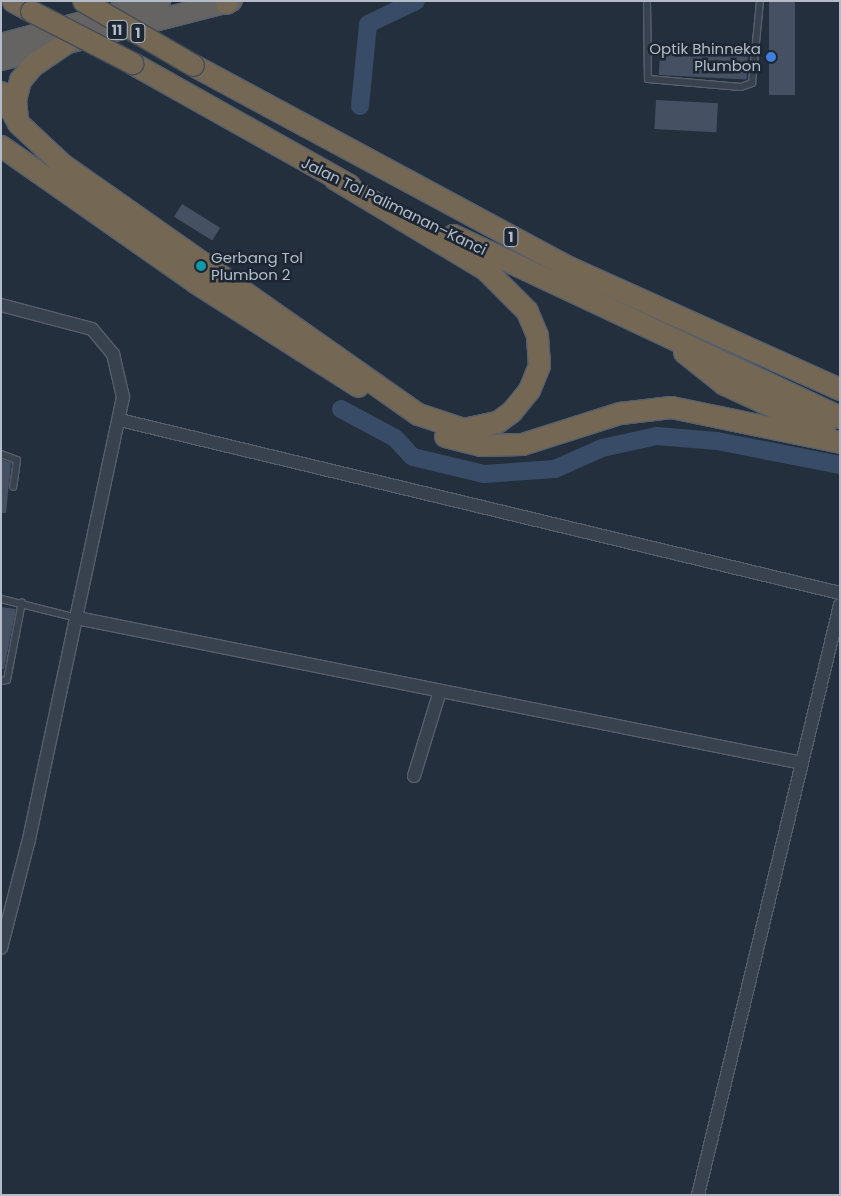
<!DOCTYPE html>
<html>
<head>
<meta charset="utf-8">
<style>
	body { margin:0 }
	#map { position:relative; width:841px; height:1196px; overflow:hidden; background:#242f3e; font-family:Poppins,sans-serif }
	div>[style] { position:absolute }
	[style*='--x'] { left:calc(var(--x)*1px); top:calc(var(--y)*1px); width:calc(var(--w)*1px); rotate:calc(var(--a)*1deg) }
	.river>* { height:18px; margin:-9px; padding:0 9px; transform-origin:9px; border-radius:9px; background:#394c67 }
	.building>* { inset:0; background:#455162; transform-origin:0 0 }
	.roads { filter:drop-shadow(1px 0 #565f6c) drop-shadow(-1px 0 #565f6c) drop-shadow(0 1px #565f6c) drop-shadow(0 -1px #565f6c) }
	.service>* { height:6px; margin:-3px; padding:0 3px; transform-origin:3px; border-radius:3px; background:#38414e }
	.minor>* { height:12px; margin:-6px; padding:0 6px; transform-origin:6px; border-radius:6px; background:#38414e }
	.trunk>* { height:20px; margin:-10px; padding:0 10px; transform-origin:10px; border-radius:10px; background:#656462 }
	.motorway>* { height:21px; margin:-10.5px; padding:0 10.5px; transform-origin:10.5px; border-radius:10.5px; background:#746855 }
	.bridges { filter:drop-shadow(1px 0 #434c59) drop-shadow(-1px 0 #434c59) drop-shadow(0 1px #434c59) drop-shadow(0 -1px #434c59) }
	.motorway-bridge>* { height:21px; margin:-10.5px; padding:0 10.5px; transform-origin:10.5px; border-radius:10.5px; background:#746855 }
	.dots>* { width:14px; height:14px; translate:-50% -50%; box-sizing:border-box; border:2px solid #1d2633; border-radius:50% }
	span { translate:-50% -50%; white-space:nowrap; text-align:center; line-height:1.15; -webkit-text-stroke:5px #1d2633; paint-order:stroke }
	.shield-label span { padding:1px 4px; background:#1d2633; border:1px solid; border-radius:4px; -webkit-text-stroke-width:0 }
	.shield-label { font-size:14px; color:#b4bcc9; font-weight:700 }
	.poi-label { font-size:15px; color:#b4bcc9 }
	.right { translate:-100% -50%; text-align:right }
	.left { translate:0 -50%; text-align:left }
	.street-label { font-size:15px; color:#b4bcc9 }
	.frame { position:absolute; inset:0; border:2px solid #b4bcc9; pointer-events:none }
</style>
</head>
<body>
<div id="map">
	<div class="river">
		<div style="--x:360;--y:106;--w:82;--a:-84.4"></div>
		<div style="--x:368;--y:24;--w:53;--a:-25.6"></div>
		<div style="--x:341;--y:409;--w:61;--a:28.2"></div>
		<div style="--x:395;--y:438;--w:26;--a:47"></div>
		<div style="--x:413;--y:457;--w:73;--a:13.5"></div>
		<div style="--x:484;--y:474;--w:71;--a:-4"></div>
		<div style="--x:555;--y:469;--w:51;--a:-24.1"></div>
		<div style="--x:602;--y:448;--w:56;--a:-12.3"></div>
		<div style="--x:657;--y:436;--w:60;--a:4.8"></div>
		<div style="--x:717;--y:441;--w:125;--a:11"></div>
	</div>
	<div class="building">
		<div style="left:769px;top:1px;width:26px;height:94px"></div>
		<div style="left:660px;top:52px;width:88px;height:23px;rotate:3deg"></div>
		<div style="left:656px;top:100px;width:62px;height:29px;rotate:3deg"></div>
		<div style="left:182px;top:204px;width:45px;height:15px;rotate:32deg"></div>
		<div style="clip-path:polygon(1px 459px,11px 463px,6px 513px,1px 513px)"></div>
		<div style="clip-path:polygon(1px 607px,16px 609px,4px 669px,1px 669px)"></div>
	</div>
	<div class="roads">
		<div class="service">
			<div style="--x:647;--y:1;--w:78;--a:89.3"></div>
			<div style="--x:648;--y:79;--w:93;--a:4.9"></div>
			<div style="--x:741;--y:87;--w:12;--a:-20"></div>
			<div style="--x:752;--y:83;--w:82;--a:-84.4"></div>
			<div style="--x:1;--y:454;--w:17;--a:21"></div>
			<div style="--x:17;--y:460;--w:27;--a:98"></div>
			<div style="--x:1;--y:599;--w:78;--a:14"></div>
			<div style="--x:1;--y:681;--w:6;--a:-9"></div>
			<div style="--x:7;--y:680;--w:79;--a:-79.1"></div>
		</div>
		<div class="minor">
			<div style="--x:1;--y:305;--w:94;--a:14.8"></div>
			<div style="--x:92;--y:329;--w:33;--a:50"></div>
			<div style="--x:113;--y:354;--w:44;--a:76.9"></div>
			<div style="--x:123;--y:397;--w:456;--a:102"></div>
			<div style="--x:28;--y:843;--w:108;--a:104.4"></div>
			<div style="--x:120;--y:420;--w:740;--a:13.51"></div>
			<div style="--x:77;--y:618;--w:739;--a:11.31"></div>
			<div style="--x:414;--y:776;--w:89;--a:-73"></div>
			<div style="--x:698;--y:1195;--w:607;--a:-76.47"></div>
		</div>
		<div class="trunk">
			<div style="--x:1;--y:44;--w:165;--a:-15.1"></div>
			<div style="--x:1;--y:60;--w:238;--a:-14.3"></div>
		</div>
		<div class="motorway">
			<div style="--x:13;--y:1;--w:21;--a:29"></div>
			<div style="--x:226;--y:1;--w:2;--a:90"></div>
			<div style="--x:132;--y:63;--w:249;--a:29.3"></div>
			<div style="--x:193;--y:65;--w:424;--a:28.3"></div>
			<div style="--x:566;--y:266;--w:300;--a:24.2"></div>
			<div style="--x:1;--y:92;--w:35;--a:61"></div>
			<div style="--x:18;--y:123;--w:60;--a:43"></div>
			<div style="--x:62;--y:164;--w:435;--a:35.1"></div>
			<div style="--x:418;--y:414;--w:47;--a:18.4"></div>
			<div style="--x:463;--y:429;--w:35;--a:-12"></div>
			<div style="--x:497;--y:422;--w:17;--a:-36"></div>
			<div style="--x:511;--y:412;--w:28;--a:-51"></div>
			<div style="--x:529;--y:390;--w:27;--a:-68"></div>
			<div style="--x:539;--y:365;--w:30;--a:-94"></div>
			<div style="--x:537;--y:335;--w:26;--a:-113"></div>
			<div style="--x:527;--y:311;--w:59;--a:-135"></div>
			<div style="--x:485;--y:269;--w:175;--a:-149"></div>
			<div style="--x:17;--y:119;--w:19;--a:-96"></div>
			<div style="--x:15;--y:100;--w:21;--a:-76"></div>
			<div style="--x:20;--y:80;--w:20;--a:-49"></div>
			<div style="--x:33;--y:65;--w:40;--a:-34"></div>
			<div style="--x:1;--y:146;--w:237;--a:35"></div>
			<div style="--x:195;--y:282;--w:193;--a:32.5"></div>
			<div style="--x:453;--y:235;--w:428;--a:25.2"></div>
			<div style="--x:684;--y:352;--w:51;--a:38.7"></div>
			<div style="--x:724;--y:384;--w:110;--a:24.7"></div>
			<div style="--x:445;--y:436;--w:36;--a:14"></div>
			<div style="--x:480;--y:445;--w:42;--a:-1.4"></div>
			<div style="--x:522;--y:444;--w:103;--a:-17.6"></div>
			<div style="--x:620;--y:413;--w:51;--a:-6.7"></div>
			<div style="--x:671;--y:407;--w:173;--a:11.7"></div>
		</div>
	</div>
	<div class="bridges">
		<div class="motorway-bridge">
			<div style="--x:83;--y:1;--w:127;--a:30.2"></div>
			<div style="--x:31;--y:11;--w:114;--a:27.2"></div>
		</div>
	</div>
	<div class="dots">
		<div style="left:771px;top:57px;background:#3f7fe0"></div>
		<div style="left:201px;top:266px;background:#0f9aa8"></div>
	</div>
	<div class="shield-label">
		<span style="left:117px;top:30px">11</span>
		<span style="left:138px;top:33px">1</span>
		<span style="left:511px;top:237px">1</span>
	</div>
	<div class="poi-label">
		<span class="right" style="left:761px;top:57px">Optik Bhinneka<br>Plumbon</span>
		<span class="left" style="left:211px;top:266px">Gerbang Tol<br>Plumbon 2</span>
	</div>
	<div class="street-label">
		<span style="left:394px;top:206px;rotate:26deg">Jalan Tol Palimanan–Kanci</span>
	</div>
	<div class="frame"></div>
</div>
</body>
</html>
